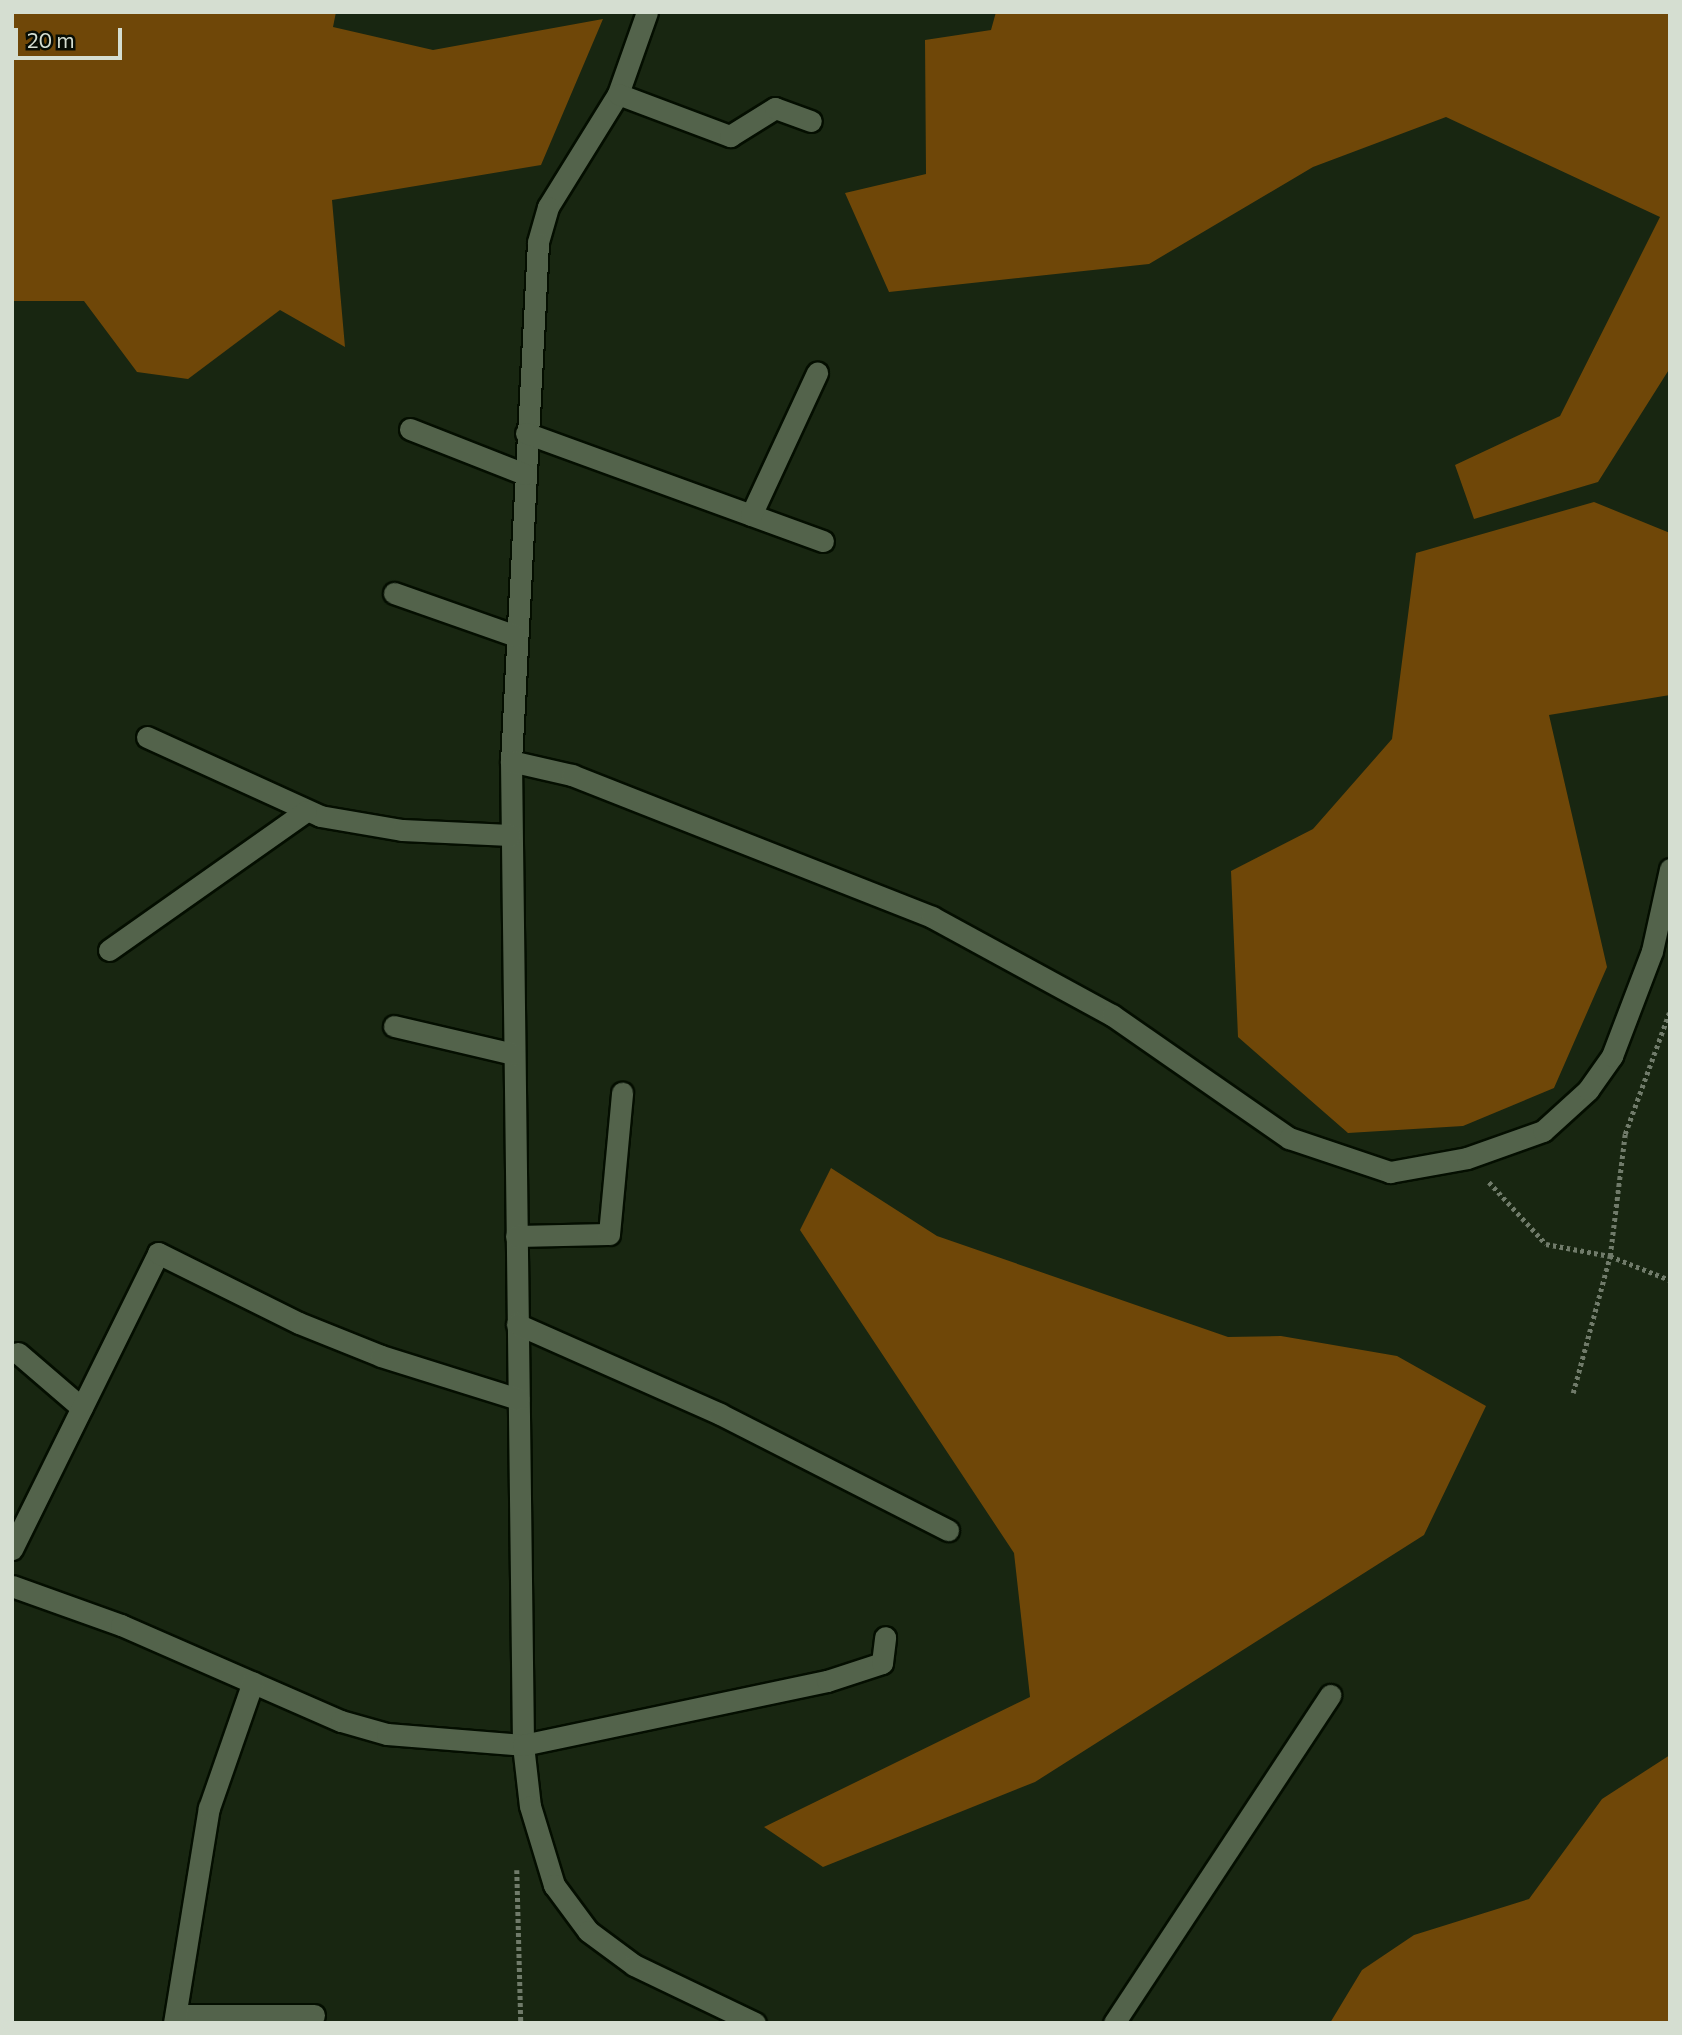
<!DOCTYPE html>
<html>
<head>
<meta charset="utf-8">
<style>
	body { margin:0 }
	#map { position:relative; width:1682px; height:2035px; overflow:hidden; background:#182611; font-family:Commissioner,sans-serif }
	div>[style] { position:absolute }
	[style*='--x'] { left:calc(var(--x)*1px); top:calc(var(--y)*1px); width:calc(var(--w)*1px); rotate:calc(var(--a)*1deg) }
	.forest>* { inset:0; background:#6f4708 }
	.path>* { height:4.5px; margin-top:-2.25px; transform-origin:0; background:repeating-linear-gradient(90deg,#707b6a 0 3.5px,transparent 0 7px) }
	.roads { filter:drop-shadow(2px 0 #040e00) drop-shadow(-2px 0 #040e00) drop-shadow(0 2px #040e00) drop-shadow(0 -2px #040e00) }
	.minor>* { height:21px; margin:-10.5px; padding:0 10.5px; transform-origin:10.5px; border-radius:10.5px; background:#53634b }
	span { translate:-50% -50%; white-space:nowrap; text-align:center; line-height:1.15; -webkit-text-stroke:5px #070d05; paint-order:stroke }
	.frame { position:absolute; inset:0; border:14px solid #d5ded1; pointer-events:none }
	.scale { position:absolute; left:14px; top:28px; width:108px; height:32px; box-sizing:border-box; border:4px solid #d5ded1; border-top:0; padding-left:9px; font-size:21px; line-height:24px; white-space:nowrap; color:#d5ded1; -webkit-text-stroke:5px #070d05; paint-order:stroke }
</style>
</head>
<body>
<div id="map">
	<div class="forest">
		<div style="clip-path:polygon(12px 12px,336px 12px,333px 27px,433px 50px,603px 19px,541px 165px,332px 200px,345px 347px,280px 310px,188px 379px,137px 372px,84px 301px,12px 301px)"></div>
		<div style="clip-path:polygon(996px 12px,1670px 12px,1670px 368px,1598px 482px,1474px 519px,1455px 465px,1560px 416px,1660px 217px,1446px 117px,1313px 167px,1149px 264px,889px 292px,845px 193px,926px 174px,925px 40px,991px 30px)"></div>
		<div style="clip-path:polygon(1594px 502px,1670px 533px,1670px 695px,1549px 715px,1607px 967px,1554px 1088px,1463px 1126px,1348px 1133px,1238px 1037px,1231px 871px,1313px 829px,1392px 739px,1416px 553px)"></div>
		<div style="clip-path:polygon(831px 1168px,937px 1236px,1228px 1337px,1281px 1336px,1397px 1356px,1486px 1406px,1424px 1535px,1035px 1782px,823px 1867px,764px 1827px,1030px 1697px,1014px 1553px,800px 1230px)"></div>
		<div style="clip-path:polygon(1670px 1755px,1670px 2023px,1330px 2023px,1362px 1970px,1414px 1935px,1529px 1899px,1602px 1799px)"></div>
	</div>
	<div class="path">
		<div style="--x:1489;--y:1182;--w:84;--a:47.4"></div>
		<div style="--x:1546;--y:1244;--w:65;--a:10.6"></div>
		<div style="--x:1610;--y:1256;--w:65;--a:21.8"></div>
		<div style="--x:1573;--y:1393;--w:142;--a:-74.9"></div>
		<div style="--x:1610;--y:1256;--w:123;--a:-83"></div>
		<div style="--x:1625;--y:1134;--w:129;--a:-70"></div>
		<div style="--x:517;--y:1870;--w:153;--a:88.5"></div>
	</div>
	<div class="roads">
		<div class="minor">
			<div style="--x:647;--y:12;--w:87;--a:109.5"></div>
			<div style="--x:618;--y:94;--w:133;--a:121.8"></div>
			<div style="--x:548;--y:207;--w:37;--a:106"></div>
			<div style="--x:538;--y:243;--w:519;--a:92.98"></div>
			<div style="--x:511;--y:761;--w:984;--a:89.3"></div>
			<div style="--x:523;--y:1745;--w:61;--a:83.5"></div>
			<div style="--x:530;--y:1806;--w:83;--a:73.1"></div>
			<div style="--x:554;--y:1885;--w:57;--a:53.5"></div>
			<div style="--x:588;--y:1931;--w:57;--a:36.5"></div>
			<div style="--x:634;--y:1965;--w:134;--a:25.6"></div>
			<div style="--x:618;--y:94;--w:120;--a:20.6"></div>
			<div style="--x:730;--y:136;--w:53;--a:-31.9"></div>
			<div style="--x:775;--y:108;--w:38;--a:20"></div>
			<div style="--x:410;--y:429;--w:123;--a:21.5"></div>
			<div style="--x:526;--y:433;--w:316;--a:20"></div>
			<div style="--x:751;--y:515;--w:157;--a:-65.1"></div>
			<div style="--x:394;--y:593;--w:129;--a:19.4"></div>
			<div style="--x:147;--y:737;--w:190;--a:24.5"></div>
			<div style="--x:320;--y:816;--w:83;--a:9.7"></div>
			<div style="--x:402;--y:830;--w:108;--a:2.7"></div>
			<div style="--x:511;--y:761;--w:63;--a:12.9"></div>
			<div style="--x:572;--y:775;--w:387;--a:21.5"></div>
			<div style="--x:932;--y:917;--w:205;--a:28.6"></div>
			<div style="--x:1112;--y:1015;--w:216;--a:34.8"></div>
			<div style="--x:1289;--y:1138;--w:107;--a:18.6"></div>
			<div style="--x:1390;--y:1172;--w:78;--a:-10.3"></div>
			<div style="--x:1467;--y:1158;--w:81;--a:-19.6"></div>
			<div style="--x:1543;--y:1131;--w:61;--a:-42.3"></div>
			<div style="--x:1588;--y:1090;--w:42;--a:-54.8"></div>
			<div style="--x:1612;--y:1056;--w:112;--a:-69.1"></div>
			<div style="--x:1652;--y:951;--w:84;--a:-77.6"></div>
			<div style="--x:109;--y:950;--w:241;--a:-35.2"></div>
			<div style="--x:394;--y:1026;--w:122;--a:13.2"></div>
			<div style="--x:516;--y:1236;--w:93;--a:-1.2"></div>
			<div style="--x:609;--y:1234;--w:142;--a:-84.7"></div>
			<div style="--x:517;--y:1324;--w:222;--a:23.9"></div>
			<div style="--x:720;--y:1414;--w:256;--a:27"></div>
			<div style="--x:18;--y:1353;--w:84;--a:40.7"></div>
			<div style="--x:12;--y:1549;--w:330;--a:-63.7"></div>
			<div style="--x:158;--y:1253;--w:157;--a:26.4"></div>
			<div style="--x:299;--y:1323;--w:88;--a:21.9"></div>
			<div style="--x:381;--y:1356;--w:144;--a:17.4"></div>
			<div style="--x:12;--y:1586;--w:116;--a:19.7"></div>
			<div style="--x:121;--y:1625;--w:240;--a:23.6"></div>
			<div style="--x:341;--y:1721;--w:48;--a:15.8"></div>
			<div style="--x:387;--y:1734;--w:136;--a:4.6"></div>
			<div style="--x:523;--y:1745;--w:311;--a:-11.9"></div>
			<div style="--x:827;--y:1681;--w:58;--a:-18.1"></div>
			<div style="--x:882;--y:1663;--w:26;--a:-83"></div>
			<div style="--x:176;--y:2015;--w:138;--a:0"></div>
			<div style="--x:174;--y:2023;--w:218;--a:-80.8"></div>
			<div style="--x:209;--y:1808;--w:133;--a:-70.8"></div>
			<div style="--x:1114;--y:2023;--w:393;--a:-56.6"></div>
		</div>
	</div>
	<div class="frame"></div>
	<div class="scale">20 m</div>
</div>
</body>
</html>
